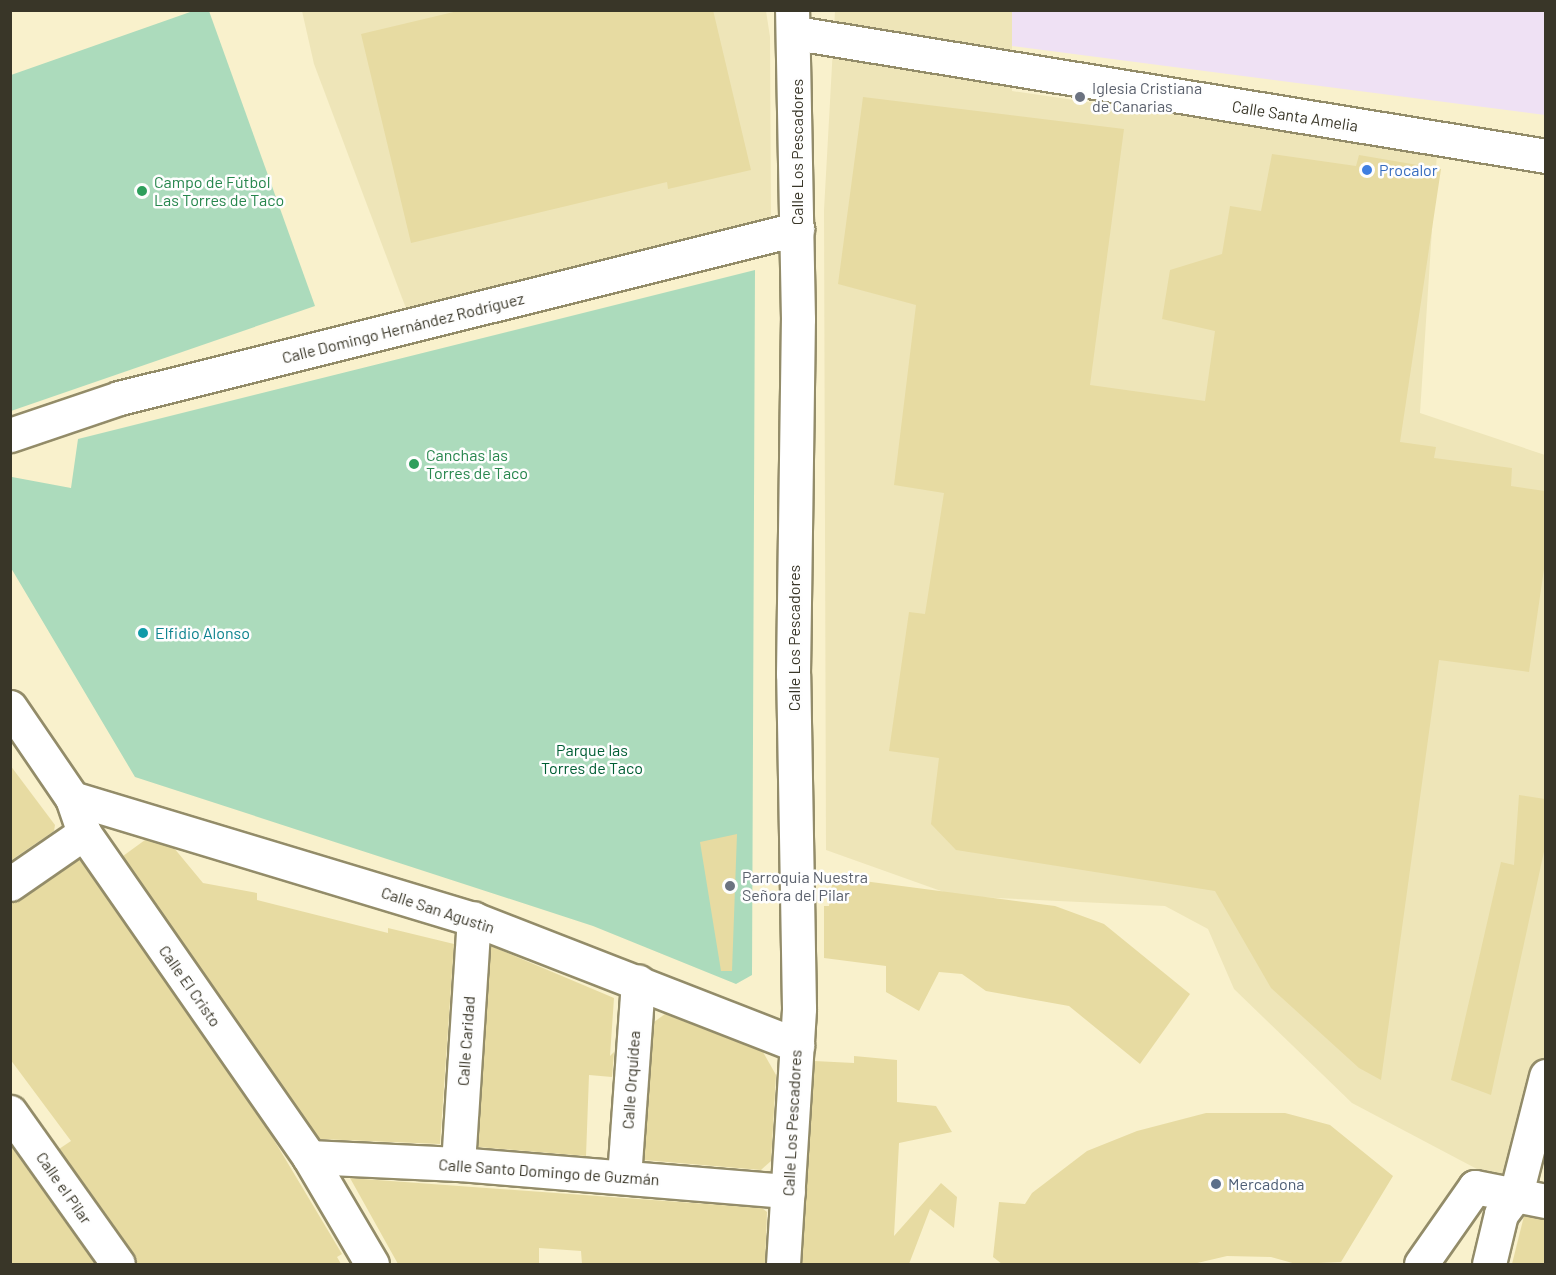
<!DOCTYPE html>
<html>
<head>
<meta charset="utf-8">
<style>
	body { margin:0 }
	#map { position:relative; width:1556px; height:1275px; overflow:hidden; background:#f9f1cc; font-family:Barlow,sans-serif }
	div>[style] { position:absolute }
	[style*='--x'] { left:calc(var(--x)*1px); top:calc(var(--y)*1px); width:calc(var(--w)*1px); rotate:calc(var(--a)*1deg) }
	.built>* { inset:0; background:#eee5b8 }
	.industrial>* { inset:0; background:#efe1f4 }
	.green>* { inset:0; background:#acdbbc }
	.building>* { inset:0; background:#e7dba2 }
	.roads { filter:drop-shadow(2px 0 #938c69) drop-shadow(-2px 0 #938c69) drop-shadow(0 2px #938c69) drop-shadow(0 -2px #938c69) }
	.street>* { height:33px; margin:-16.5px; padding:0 16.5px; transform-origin:16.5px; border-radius:16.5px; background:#fff }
	.dots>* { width:16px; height:16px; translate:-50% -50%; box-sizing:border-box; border:3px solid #fefefe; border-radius:50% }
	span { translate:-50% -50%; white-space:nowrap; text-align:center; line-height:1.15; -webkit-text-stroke:5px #fefefe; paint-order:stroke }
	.worship-label { font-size:16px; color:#5b616d }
	.left { translate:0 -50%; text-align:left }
	.street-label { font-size:16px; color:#393628 }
	.shop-label { font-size:16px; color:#366cbe }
	.leisure-label { font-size:16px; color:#27864d }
	.culture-label { font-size:16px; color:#0d838f }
	.park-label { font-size:16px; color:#005e34 }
	.service-label { font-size:16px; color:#4e5e75 }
	.frame { position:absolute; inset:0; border:12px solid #393628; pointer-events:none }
</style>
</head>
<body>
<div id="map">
	<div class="built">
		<div style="clip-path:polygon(302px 11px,766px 11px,770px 37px,771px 224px,407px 311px,314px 64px)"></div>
		<div style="clip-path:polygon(835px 11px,1012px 11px,1012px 91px,1437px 153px,1420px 413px,1545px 455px,1546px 1048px,1511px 1187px,1352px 1103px,1234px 989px,1208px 929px,1165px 906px,955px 896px,826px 850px,824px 210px)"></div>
	</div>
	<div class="industrial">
		<div style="clip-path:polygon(1012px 11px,1545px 11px,1545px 115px,1012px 46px)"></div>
	</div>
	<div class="green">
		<div style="clip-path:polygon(193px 11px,209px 11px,315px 306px,11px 411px,11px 75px)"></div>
		<div style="clip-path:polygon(755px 270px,752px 975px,736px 984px,593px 926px,135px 777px,11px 568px,12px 477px,71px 488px,78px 439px)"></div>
	</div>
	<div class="building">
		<div style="clip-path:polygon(462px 10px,713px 10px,751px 170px,668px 189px,667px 182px,411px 243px,361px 34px)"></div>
		<div style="clip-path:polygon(863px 97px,1124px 129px,1090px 385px,1205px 401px,1215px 331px,1162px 319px,1170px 270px,1222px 254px,1230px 206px,1261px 211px,1272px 154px,1356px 166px,1359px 155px,1441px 169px,1400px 442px,1436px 447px,1434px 458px,1512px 468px,1511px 486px,1545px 491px,1545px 562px,1529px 672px,1439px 660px,1381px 1080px,1359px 1068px,1271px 988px,1215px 891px,956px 850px,931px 824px,939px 758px,889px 751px,909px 612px,925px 614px,944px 493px,894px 485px,916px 305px,838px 284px)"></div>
		<div style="clip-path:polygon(10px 765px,55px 825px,54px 831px,10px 861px)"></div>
		<div style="clip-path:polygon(1519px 795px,1545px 799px,1545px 847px,1491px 1095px,1451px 1080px,1501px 862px,1514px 865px)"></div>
		<div style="clip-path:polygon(737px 834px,732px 971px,721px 971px,700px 842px)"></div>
		<div style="clip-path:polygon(145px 840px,174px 848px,203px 883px,257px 893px,257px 900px,388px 933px,388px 928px,454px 944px,440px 1144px,319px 1139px,123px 856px)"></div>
		<div style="clip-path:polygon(79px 859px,271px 1135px,342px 1254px,337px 1257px,341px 1264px,136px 1264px,133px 1253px,59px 1149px,71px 1141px,10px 1059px,10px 903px)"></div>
		<div style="clip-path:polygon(833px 877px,1055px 906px,1104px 924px,1190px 994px,1140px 1064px,1069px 1006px,986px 991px,962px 974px,939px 972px,919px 1011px,886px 992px,886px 966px,824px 958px,824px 906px,829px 906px)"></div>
		<div style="clip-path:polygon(491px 946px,614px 998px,610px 1056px,614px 1052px,612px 1077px,589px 1075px,586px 1156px,478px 1147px)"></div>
		<div style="clip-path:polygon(665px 1014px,763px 1052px,776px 1075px,771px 1161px,761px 1170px,644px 1160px,654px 1022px)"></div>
		<div style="clip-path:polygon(854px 1056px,897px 1060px,897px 1102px,936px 1106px,952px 1132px,899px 1143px,894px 1236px,941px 1183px,957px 1197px,954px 1228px,930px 1209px,909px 1264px,802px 1264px,814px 1061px,854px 1063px)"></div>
		<div style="clip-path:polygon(1206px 1113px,1285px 1113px,1330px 1125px,1393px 1176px,1341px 1262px,1296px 1264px,1271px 1257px,1227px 1256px,1193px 1264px,1002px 1264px,993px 1257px,999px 1202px,1025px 1204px,1032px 1193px,1087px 1151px,1137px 1131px)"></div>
		<div style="clip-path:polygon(10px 1145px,95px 1264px,10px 1264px)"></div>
		<div style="clip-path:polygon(350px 1178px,762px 1208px,767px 1212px,765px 1264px,582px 1264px,581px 1251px,539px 1248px,539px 1264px,398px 1264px)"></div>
		<div style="clip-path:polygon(1524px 1216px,1545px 1219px,1545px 1264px,1512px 1264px)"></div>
	</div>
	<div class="roads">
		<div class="street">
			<div style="--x:796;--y:33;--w:760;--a:9.31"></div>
			<div style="--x:10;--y:435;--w:115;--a:-18.7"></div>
			<div style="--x:119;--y:398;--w:699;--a:-14"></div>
			<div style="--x:10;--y:707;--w:110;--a:55.7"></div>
			<div style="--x:72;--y:798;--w:37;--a:71"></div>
			<div style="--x:84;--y:833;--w:394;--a:55.2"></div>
			<div style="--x:309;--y:1157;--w:124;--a:59.5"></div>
			<div style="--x:72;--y:798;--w:420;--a:16.8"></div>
			<div style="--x:474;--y:919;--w:347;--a:21.3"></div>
			<div style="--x:10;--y:884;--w:90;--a:-34.6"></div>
			<div style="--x:10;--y:1112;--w:186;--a:54.6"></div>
			<div style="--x:309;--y:1157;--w:149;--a:2.7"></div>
			<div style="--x:458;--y:1164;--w:331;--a:4.7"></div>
			<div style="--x:458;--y:1164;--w:246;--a:-86.3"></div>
			<div style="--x:624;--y:1177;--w:196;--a:-85.9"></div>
			<div style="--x:783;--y:1264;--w:256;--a:-86.4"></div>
			<div style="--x:799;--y:1008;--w:334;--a:-91"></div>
			<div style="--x:793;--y:674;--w:355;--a:-89.2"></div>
			<div style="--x:798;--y:319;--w:309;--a:-91.1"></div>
			<div style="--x:1421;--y:1264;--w:94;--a:-55"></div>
			<div style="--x:1475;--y:1187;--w:72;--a:11.2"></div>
			<div style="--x:1489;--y:1264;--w:51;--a:-76.5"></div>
			<div style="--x:1501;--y:1214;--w:25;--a:-53"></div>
			<div style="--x:1516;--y:1194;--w:122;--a:-75.7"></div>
		</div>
	</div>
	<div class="dots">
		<div style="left:1080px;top:97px;background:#6b7280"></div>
		<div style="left:1367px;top:170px;background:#3f7fe0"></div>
		<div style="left:142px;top:191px;background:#2e9e5b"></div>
		<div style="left:414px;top:464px;background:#2e9e5b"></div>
		<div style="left:143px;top:633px;background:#0f9aa8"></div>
		<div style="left:730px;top:886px;background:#6b7280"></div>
		<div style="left:1216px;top:1184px;background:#5c6f8a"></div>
	</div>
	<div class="worship-label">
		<span class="left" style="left:1092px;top:97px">Iglesia Cristiana<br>de Canarias</span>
		<span class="left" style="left:742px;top:886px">Parroquia Nuestra<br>Señora del Pilar</span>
	</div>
	<div class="street-label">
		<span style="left:1295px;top:116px;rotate:9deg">Calle Santa Amelia</span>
		<span style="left:797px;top:152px;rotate:-90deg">Calle Los Pescadores</span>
		<span style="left:403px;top:328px;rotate:-14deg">Calle Domingo Hernández Rodríguez</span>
		<span style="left:794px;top:638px;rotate:-90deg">Calle Los Pescadores</span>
		<span style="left:438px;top:910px;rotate:18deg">Calle San Agustìn</span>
		<span style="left:190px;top:986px;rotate:55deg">Calle El Cristo</span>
		<span style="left:466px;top:1041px;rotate:-86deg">Calle Caridad</span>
		<span style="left:631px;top:1080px;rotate:-86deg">Calle Orquídea</span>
		<span style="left:792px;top:1123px;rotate:-87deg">Calle Los Pescadores</span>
		<span style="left:549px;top:1172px;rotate:4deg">Calle Santo Domingo de Guzmán</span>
		<span style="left:64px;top:1188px;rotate:55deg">Calle el Pilar</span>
	</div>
	<div class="shop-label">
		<span class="left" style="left:1379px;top:170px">Procalor</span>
	</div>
	<div class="leisure-label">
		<span class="left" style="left:154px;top:191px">Campo de Fútbol<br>Las Torres de Taco</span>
		<span class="left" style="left:426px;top:464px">Canchas las<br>Torres de Taco</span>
	</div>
	<div class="culture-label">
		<span class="left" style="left:155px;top:633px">Elfidio Alonso</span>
	</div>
	<div class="park-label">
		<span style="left:592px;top:759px">Parque las<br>Torres de Taco</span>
	</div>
	<div class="service-label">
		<span class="left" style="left:1228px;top:1184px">Mercadona</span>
	</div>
	<div class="frame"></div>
</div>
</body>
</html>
